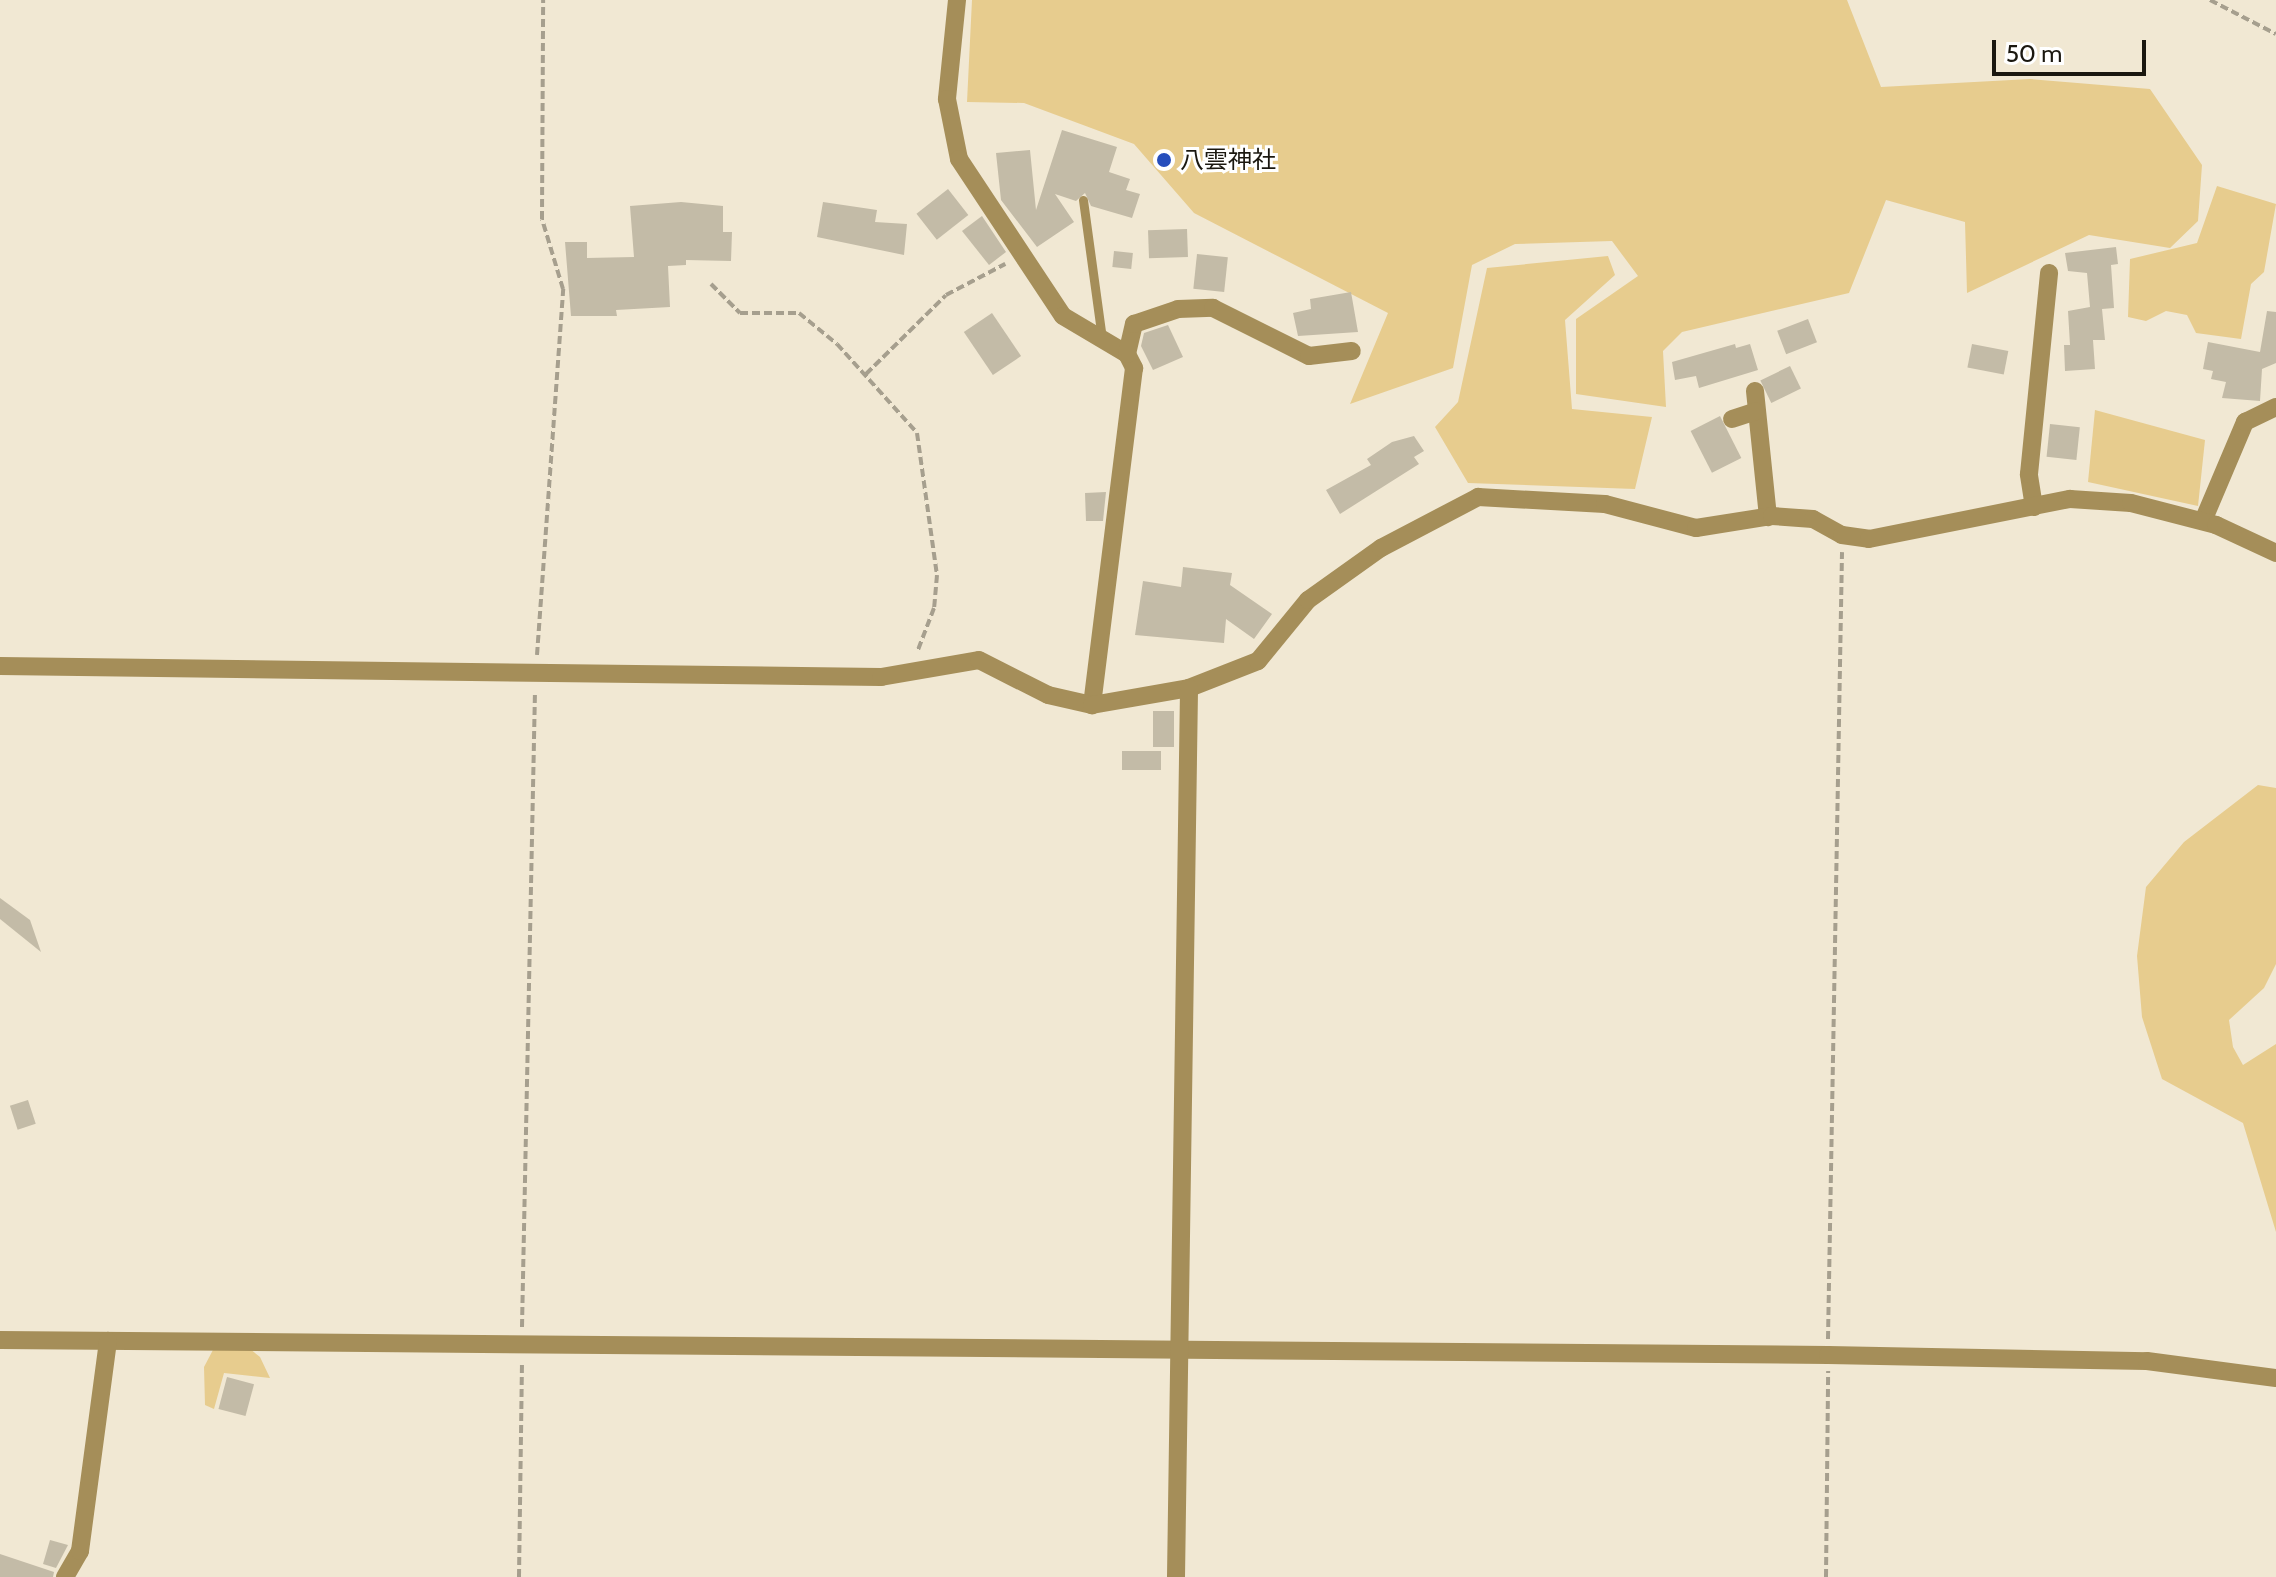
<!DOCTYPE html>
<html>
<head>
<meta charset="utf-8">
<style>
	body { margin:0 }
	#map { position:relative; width:2276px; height:1577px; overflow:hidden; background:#f1e8d3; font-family:Cabin,"Noto Sans JP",sans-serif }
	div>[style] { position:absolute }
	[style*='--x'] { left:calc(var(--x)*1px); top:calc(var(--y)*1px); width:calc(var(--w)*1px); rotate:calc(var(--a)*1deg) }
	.green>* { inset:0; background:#e7cc8e }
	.building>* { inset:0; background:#c3bba7; transform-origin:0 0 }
	.path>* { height:4px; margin-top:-2px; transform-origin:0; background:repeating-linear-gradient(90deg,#a69f8e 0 8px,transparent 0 12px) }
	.lane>* { height:9px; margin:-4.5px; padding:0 4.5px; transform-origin:4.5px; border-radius:4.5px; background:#a58e59 }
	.street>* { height:18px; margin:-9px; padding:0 9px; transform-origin:9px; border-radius:9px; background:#a58e59 }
	.dots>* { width:22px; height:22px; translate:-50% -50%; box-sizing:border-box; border:4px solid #fff; border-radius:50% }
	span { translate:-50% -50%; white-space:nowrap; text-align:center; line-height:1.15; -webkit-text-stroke:6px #fff; paint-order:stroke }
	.poi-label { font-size:24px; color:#1b1810 }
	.left { translate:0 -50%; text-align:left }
	.scale { position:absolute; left:1992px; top:40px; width:154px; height:36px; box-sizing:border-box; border:4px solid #1b1810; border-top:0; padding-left:10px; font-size:24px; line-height:28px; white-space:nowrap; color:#1b1810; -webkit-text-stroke:6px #fff; paint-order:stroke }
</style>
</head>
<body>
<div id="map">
	<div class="green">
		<div style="clip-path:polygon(972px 0,1847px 0,1881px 87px,2030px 79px,2150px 89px,2202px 165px,2198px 221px,2170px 248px,2089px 235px,1967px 293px,1965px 222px,1886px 200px,1849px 293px,1682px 332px,1663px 351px,1666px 407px,1576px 394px,1576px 319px,1638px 276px,1612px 241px,1515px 244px,1472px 265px,1453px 368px,1350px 404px,1388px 313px,1194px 213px,1134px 144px,1024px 103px,967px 102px)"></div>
		<div style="clip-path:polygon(2217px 186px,2276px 204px,2264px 272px,2251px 284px,2241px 339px,2196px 333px,2187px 315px,2166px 311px,2146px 321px,2128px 317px,2130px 259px,2197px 243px)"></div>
		<div style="clip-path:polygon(1608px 256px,1615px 275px,1565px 320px,1572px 409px,1652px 417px,1635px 489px,1468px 483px,1435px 427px,1458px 402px,1487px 268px)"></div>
		<div style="clip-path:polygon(2095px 410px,2205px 440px,2198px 506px,2088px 482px)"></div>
		<div style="clip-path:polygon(2258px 785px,2276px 788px,2276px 964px,2264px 988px,2229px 1020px,2233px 1047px,2243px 1065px,2276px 1044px,2276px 1232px,2243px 1123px,2162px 1079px,2142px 1017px,2137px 956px,2146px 887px,2184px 842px)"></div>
		<div style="clip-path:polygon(214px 1348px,250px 1349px,260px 1357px,270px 1378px,224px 1373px,214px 1409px,205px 1405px,204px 1367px)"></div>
	</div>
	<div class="building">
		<div style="clip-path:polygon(1062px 130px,1117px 147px,1109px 172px,1130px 179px,1126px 190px,1140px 194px,1132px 218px,1091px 206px,1085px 193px,1076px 201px,1055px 194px,1074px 222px,1037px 247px,1001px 200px,996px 153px,1030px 150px,1036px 210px)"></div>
		<div style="left:948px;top:189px;width:33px;height:40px;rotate:52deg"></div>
		<div style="clip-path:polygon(681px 202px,723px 206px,723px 232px,732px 232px,731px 261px,686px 260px,686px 265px,668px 266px,670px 307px,616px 310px,617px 316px,571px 316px,565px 242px,587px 242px,587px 258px,634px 257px,630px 206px)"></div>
		<div style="clip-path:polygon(823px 202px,877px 210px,875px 222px,907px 224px,904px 255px,817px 237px)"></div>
		<div style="clip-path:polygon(982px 216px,1006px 252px,989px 265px,962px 231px)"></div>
		<div style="left:1187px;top:229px;width:28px;height:39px;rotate:88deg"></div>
		<div style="clip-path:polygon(2116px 247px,2118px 264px,2111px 265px,2114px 308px,2102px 309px,2105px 340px,2093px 340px,2095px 369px,2065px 371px,2064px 345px,2070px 345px,2068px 311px,2090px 307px,2087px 273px,2068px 271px,2065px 253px)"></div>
		<div style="left:1114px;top:251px;width:19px;height:16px;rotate:6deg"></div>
		<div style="left:1197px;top:254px;width:31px;height:35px;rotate:6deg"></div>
		<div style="clip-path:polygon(1351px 292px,1358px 332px,1298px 336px,1293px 313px,1311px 309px,1310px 299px)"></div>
		<div style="clip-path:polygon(2267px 311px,2276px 312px,2276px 363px,2262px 369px,2260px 401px,2222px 398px,2226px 382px,2211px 379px,2213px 371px,2203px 369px,2208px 342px,2260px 352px)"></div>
		<div style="left:992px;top:313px;width:52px;height:34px;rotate:56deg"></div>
		<div style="left:1808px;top:319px;width:25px;height:33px;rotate:69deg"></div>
		<div style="clip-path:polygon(1168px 325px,1183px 357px,1153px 370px,1141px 346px,1144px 333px)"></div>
		<div style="clip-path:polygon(1735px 344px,1736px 348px,1750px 344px,1758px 370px,1699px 388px,1696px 376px,1675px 380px,1672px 362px)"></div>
		<div style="left:1972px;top:344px;width:37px;height:24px;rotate:11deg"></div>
		<div style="left:1790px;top:366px;width:25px;height:33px;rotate:64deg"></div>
		<div style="left:1720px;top:416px;width:47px;height:33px;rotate:63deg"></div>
		<div style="left:2050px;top:424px;width:30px;height:33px;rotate:6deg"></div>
		<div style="clip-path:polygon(1414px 436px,1424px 451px,1414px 457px,1419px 464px,1340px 514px,1326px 490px,1371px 465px,1367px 459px,1392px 442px)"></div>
		<div style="clip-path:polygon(1106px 492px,1103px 521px,1086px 521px,1085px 493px)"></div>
		<div style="clip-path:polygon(1183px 567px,1232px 573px,1230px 585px,1272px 614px,1254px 639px,1226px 619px,1224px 643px,1135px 635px,1143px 581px,1181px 587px)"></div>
		<div style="left:1153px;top:711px;width:21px;height:36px"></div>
		<div style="left:1122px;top:751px;width:39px;height:19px"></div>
		<div style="clip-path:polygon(0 898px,30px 920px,41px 952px,0 919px)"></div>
		<div style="left:28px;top:1100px;width:25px;height:19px;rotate:72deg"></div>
		<div style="left:227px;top:1377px;width:28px;height:33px;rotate:15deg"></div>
		<div style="clip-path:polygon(50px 1540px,68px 1545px,56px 1568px,43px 1564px)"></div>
		<div style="clip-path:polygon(0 1554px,54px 1572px,53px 1577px,0 1577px)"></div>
	</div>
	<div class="path">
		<div style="--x:2210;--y:0;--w:74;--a:27.3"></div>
		<div style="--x:711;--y:284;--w:41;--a:45"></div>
		<div style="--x:740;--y:313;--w:59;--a:0"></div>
		<div style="--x:799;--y:313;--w:49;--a:39.2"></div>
		<div style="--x:837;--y:344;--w:120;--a:48"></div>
		<div style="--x:917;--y:433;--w:143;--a:82"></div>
		<div style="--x:937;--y:575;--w:33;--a:95"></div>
		<div style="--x:934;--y:608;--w:45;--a:110.9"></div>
		<div style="--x:866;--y:374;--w:112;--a:-44.6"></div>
		<div style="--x:946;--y:295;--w:67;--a:-27.7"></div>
		<div style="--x:537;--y:655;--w:367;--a:-85.9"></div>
		<div style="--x:563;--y:289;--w:73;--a:-106.7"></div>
		<div style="--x:542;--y:219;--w:219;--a:-89.7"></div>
		<div style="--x:522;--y:1327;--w:635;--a:-88.83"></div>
		<div style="--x:1828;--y:1339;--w:787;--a:-88.98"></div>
		<div style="--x:519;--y:1577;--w:214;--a:-89.2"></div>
		<div style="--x:1826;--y:1577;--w:206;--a:-89.4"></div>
	</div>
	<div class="lane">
		<div style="--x:1083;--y:200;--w:140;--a:82.2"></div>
	</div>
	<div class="street">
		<div style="--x:957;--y:0;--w:100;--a:95.8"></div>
		<div style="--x:947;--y:99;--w:61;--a:78.7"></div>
		<div style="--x:959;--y:159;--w:188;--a:56.5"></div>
		<div style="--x:1063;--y:316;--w:74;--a:30.7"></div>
		<div style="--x:1127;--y:354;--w:16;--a:63"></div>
		<div style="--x:1134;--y:368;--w:340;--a:97.1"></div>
		<div style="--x:1127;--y:354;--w:31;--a:-77"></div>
		<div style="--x:1134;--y:324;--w:46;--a:-18.8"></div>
		<div style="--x:1178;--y:309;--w:35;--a:-2"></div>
		<div style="--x:1213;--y:308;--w:107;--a:26.6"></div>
		<div style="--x:1309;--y:356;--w:43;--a:-6.6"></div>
		<div style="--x:1755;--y:391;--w:127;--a:84.1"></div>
		<div style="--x:1732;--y:419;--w:25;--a:-18"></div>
		<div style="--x:2034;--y:507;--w:33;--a:-99"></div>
		<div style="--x:2029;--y:474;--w:202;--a:-84.3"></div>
		<div style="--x:2203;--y:521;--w:108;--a:-67"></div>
		<div style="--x:2245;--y:422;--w:34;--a:-26"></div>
		<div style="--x:0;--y:666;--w:881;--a:0.72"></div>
		<div style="--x:881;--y:677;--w:99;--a:-9.8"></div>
		<div style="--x:979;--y:660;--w:77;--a:26.9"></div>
		<div style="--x:1048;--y:695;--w:45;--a:12.8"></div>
		<div style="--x:1092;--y:705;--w:98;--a:-9.9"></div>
		<div style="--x:1189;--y:688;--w:74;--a:-21.4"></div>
		<div style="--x:1258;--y:661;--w:79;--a:-50.7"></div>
		<div style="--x:1308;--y:600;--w:90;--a:-35.5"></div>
		<div style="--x:1381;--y:548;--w:110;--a:-27.7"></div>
		<div style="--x:1478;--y:497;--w:127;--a:3.2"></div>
		<div style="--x:1605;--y:504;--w:94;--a:14.8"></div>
		<div style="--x:1696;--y:528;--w:77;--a:-9"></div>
		<div style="--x:1772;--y:516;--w:41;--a:4.2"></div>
		<div style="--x:1813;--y:519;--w:33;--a:29"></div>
		<div style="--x:1842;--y:535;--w:27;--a:8"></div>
		<div style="--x:1869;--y:539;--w:205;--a:-11.3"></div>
		<div style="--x:2070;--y:499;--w:61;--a:3.8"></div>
		<div style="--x:2131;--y:503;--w:88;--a:14.5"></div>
		<div style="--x:2216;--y:525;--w:66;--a:25"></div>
		<div style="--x:0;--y:1340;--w:1828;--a:0.47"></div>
		<div style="--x:1828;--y:1355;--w:319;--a:1.1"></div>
		<div style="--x:2147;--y:1361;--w:130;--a:7.5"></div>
		<div style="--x:65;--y:1577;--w:30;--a:-60"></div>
		<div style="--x:80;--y:1551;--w:212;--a:-82.4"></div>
		<div style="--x:1176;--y:1577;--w:889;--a:-89.16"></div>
	</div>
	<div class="dots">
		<div style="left:1164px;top:160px;background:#264ebc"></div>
	</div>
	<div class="poi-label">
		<span class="left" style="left:1180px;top:160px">八雲神社</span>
	</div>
	<div class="scale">50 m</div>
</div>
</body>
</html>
